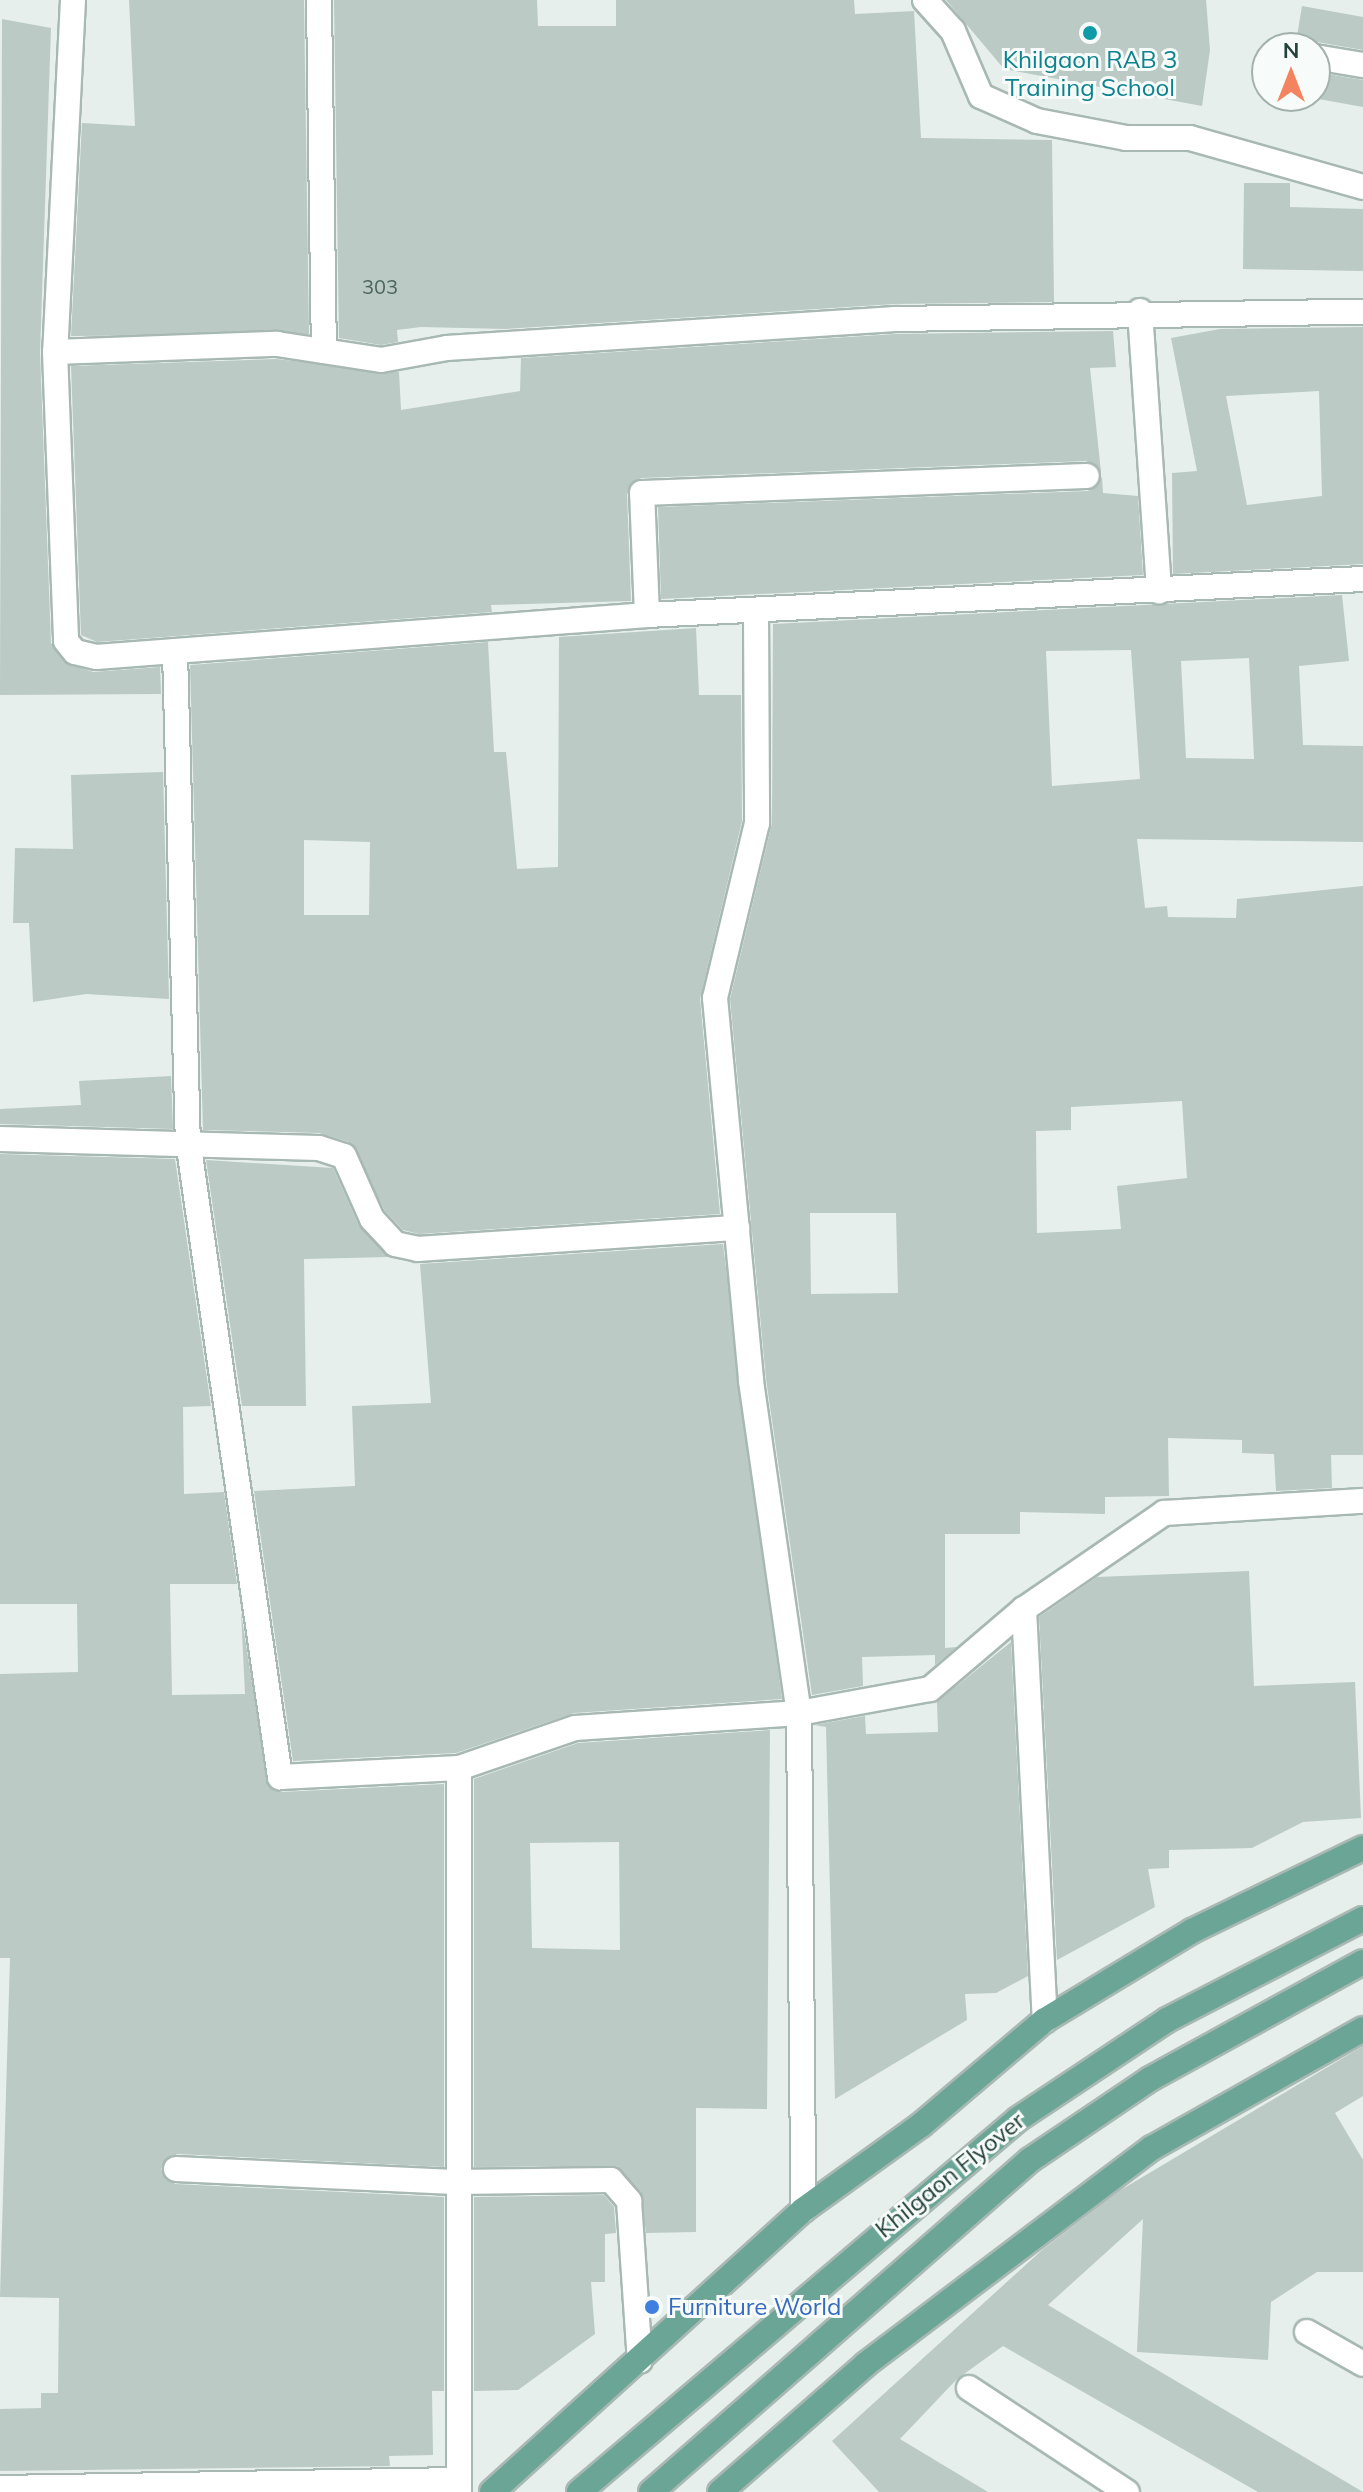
<!DOCTYPE html>
<html>
<head>
<meta charset="utf-8">
<style>
	body { margin:0 }
	#map { position:relative; width:1363px; height:2492px; overflow:hidden; background:#e6efeb; font-family:Mulish,sans-serif }
	div>[style] { position:absolute }
	[style*='--x'] { left:calc(var(--x)*1px); top:calc(var(--y)*1px); width:calc(var(--w)*1px); rotate:calc(var(--a)*1deg) }
	.building>* { inset:0; background:#bbcac4 }
	.roads { filter:drop-shadow(2px 0 #a8b8b2) drop-shadow(-2px 0 #a8b8b2) drop-shadow(0 2px #a8b8b2) drop-shadow(0 -2px #a8b8b2) }
	.minor>* { height:24px; margin:-12px; padding:0 12px; transform-origin:12px; border-radius:12px; background:#fff }
	.primary>* { height:24px; margin:-12px; padding:0 12px; transform-origin:12px; border-radius:12px; background:#6aa596 }
	.dots>* { width:22px; height:22px; translate:-50% -50%; box-sizing:border-box; border:4px solid #f7fbf9; border-radius:50% }
	span { translate:-50% -50%; white-space:nowrap; text-align:center; line-height:1.15; -webkit-text-stroke:6px #f7fbf9; paint-order:stroke }
	.number-label { font-size:20px; color:#4a645c }
	.number-label span { -webkit-text-stroke-width:0 }
	.culture-label { font-size:24px; color:#0d838f }
	.street-label { font-size:24px; color:#24423a }
	.shop-label { font-size:24px; color:#366cbe }
	.left { translate:0 -50%; text-align:left }
	.north { position:absolute; left:1251px; top:32px; width:80px; height:80px; box-sizing:border-box; background:#f7fbf9; border:2px solid #a3b1ad; border-radius:50%; rotate:0deg; font-size:22px; font-weight:700; line-height:32px; text-align:center; color:#24423a }
	.north::after { content:''; display:block; margin:auto; width:28px; height:36px; background:#f4845f; clip-path:polygon(50% 0,100% 100%,50% 72%,0 100%) }
</style>
</head>
<body>
<div id="map">
	<div class="building">
		<div style="clip-path:polygon(129px 0,304px 0,309px 334px,71px 336px,82px 123px,135px 126px)"></div>
		<div style="clip-path:polygon(334px 0,537px 0,538px 26px,616px 26px,616px 0,854px 0,855px 14px,914px 11px,921px 138px,1052px 140px,1054px 302px,894px 304px,506px 329px,421px 327px,397px 330px,398px 342px,381px 345px,339px 338px)"></div>
		<div style="clip-path:polygon(946px 0,1206px 0,1210px 50px,1202px 106px,1004px 69px)"></div>
		<div style="clip-path:polygon(1302px 6px,1363px 17px,1363px 50px,1317px 42px,1295px 48px)"></div>
		<div style="clip-path:polygon(2px 19px,51px 28px,40px 353px,51px 643px,64px 662px,93px 672px,160px 667px,161px 694px,0 695px)"></div>
		<div style="clip-path:polygon(1315px 72px,1363px 80px,1363px 107px,1302px 96px,1315px 96px)"></div>
		<div style="clip-path:polygon(1244px 183px,1290px 183px,1290px 207px,1363px 209px,1363px 271px,1243px 269px)"></div>
		<div style="clip-path:polygon(evenodd,1363px 327px,1363px 564px,1173px 574px,1172px 473px,1197px 471px,1171px 338px,1220px 329px,1363px 327px,1319px 391px,1322px 496px,1247px 505px,1226px 396px,1319px 391px)"></div>
		<div style="clip-path:polygon(1113px 331px,1116px 367px,1090px 368px,1101px 472px,1086px 461px,641px 478px,627px 494px,631px 601px,491px 605px,492px 612px,97px 642px,81px 635px,71px 366px,276px 359px,399px 372px,401px 410px,520px 391px,521px 358px,896px 334px)"></div>
		<div style="clip-path:polygon(1102px 477px,1103px 493px,1138px 496px,1143px 575px,661px 599px,658px 507px,1088px 491px)"></div>
		<div style="clip-path:polygon(evenodd,1342px 595px,1349px 661px,1299px 666px,1303px 745px,1363px 746px,1363px 842px,1137px 839px,1145px 908px,1167px 906px,1168px 917px,1236px 918px,1237px 899px,1363px 886px,1363px 1455px,1331px 1455px,1332px 1488px,1276px 1491px,1274px 1454px,1242px 1453px,1242px 1440px,1168px 1438px,1169px 1496px,1105px 1497px,1105px 1514px,1020px 1512px,1020px 1534px,945px 1534px,945px 1648px,957px 1647px,935px 1665px,935px 1655px,862px 1657px,863px 1686px,812px 1695px,766px 1379px,730px 999px,772px 823px,773px 624px,1342px 595px,1131px 650px,1140px 779px,1052px 786px,1046px 651px,1131px 650px,1342px 595px,1249px 658px,1254px 759px,1186px 758px,1181px 661px,1249px 658px,1342px 595px,1182px 1101px,1187px 1178px,1117px 1186px,1121px 1229px,1037px 1233px,1036px 1131px,1071px 1130px,1071px 1107px,1182px 1101px,1342px 595px,810px 1213px,896px 1213px,898px 1293px,811px 1294px,810px 1213px)"></div>
		<div style="clip-path:polygon(evenodd,696px 628px,699px 695px,741px 695px,742px 821px,700px 999px,720px 1214px,419px 1234px,403px 1230px,385px 1211px,349px 1142px,319px 1133px,203px 1130px,190px 665px,488px 642px,494px 752px,506px 752px,517px 869px,558px 867px,559px 637px,696px 628px,304px 840px,370px 842px,369px 915px,304px 915px,304px 840px)"></div>
		<div style="clip-path:polygon(163px 772px,169px 999px,86px 994px,33px 1002px,29px 923px,13px 923px,15px 848px,73px 849px,71px 775px)"></div>
		<div style="clip-path:polygon(171px 1076px,173px 1129px,0 1124px,0 1109px,81px 1105px,79px 1081px)"></div>
		<div style="clip-path:polygon(0 1154px,175px 1159px,211px 1406px,183px 1407px,184px 1494px,224px 1492px,237px 1584px,170px 1584px,172px 1695px,245px 1694px,241px 1612px,268px 1786px,281px 1792px,444px 1784px,444px 2167px,177px 2154px,161px 2169px,175px 2184px,444px 2197px,444px 2391px,432px 2391px,433px 2455px,389px 2456px,390px 2466px,0 2471px,0 2409px,41px 2408px,41px 2393px,58px 2393px,59px 2298px,0 2297px,10px 1958px,0 1958px,0 1674px,78px 1672px,77px 1604px,0 1604px)"></div>
		<div style="clip-path:polygon(206px 1160px,333px 1168px,359px 1226px,389px 1257px,304px 1259px,306px 1406px,242px 1406px)"></div>
		<div style="clip-path:polygon(723px 1244px,782px 1699px,574px 1713px,456px 1753px,293px 1761px,254px 1491px,355px 1486px,352px 1406px,431px 1403px,420px 1264px)"></div>
		<div style="clip-path:polygon(1249px 1571px,1254px 1686px,1355px 1682px,1361px 1818px,1303px 1822px,1252px 1848px,1169px 1850px,1169px 1868px,1148px 1869px,1155px 1907px,1057px 1960px,1039px 1617px,1097px 1577px)"></div>
		<div style="clip-path:polygon(1011px 1642px,1028px 1976px,996px 1993px,965px 1994px,967px 2020px,835px 2099px,826px 1727px,814px 1725px,865px 1716px,866px 1734px,938px 1732px,937px 1702px)"></div>
		<div style="clip-path:polygon(evenodd,770px 1730px,767px 2109px,696px 2108px,696px 2232px,646px 2233px,641px 2192px,617px 2166px,474px 2167px,474px 1779px,578px 1743px,770px 1730px,619px 1842px,620px 1950px,532px 1948px,530px 1843px,619px 1842px)"></div>
		<div style="clip-path:polygon(1363px 2046px,1363px 2096px,1335px 2113px,1363px 2160px,1363px 2272px,1317px 2272px,1271px 2302px,1268px 2360px,1137px 2352px,1143px 2219px,1048px 2305px,1363px 2492px,1258px 2492px,1003px 2346px,957px 2379px,900px 2439px,988px 2492px,879px 2492px,832px 2441px,1042px 2250px,1119px 2191px)"></div>
		<div style="clip-path:polygon(604px 2195px,614px 2207px,616px 2233px,605px 2234px,605px 2282px,591px 2282px,595px 2334px,518px 2390px,474px 2391px,474px 2197px)"></div>
	</div>
	<div class="roads">
		<div class="minor">
			<div style="--x:73;--y:0;--w:352;--a:92.9"></div>
			<div style="--x:55;--y:352;--w:289;--a:87.8"></div>
			<div style="--x:66;--y:641;--w:14;--a:51"></div>
			<div style="--x:75;--y:652;--w:22;--a:13"></div>
			<div style="--x:96;--y:657;--w:553;--a:-4.36"></div>
			<div style="--x:647;--y:615;--w:717;--a:-2.88"></div>
			<div style="--x:319;--y:0;--w:351;--a:89.2"></div>
			<div style="--x:925;--y:0;--w:42;--a:47.9"></div>
			<div style="--x:953;--y:31;--w:71;--a:66.7"></div>
			<div style="--x:981;--y:96;--w:61;--a:24.1"></div>
			<div style="--x:1037;--y:121;--w:91;--a:10.8"></div>
			<div style="--x:1126;--y:138;--w:64;--a:0"></div>
			<div style="--x:1190;--y:138;--w:180;--a:15.8"></div>
			<div style="--x:1315;--y:57;--w:49;--a:9.5"></div>
			<div style="--x:1140;--y:311;--w:281;--a:86.1"></div>
			<div style="--x:55;--y:352;--w:222;--a:-2.1"></div>
			<div style="--x:277;--y:344;--w:105;--a:8.7"></div>
			<div style="--x:381;--y:360;--w:67;--a:-10.3"></div>
			<div style="--x:447;--y:348;--w:449;--a:-3.7"></div>
			<div style="--x:895;--y:319;--w:468;--a:-0.9"></div>
			<div style="--x:756;--y:612;--w:211;--a:89.7"></div>
			<div style="--x:757;--y:823;--w:180;--a:103.5"></div>
			<div style="--x:715;--y:998;--w:385;--a:84.6"></div>
			<div style="--x:751;--y:1381;--w:335;--a:81.8"></div>
			<div style="--x:799;--y:1713;--w:497;--a:89.5"></div>
			<div style="--x:647;--y:615;--w:122;--a:-92.3"></div>
			<div style="--x:642;--y:493;--w:445;--a:-2.2"></div>
			<div style="--x:175;--y:651;--w:490;--a:88.5"></div>
			<div style="--x:188;--y:1141;--w:643;--a:81.77"></div>
			<div style="--x:280;--y:1777;--w:179;--a:-2.9"></div>
			<div style="--x:459;--y:1768;--w:123;--a:-19"></div>
			<div style="--x:575;--y:1728;--w:225;--a:-3.8"></div>
			<div style="--x:799;--y:1713;--w:133;--a:-10.4"></div>
			<div style="--x:930;--y:1689;--w:123;--a:-40.4"></div>
			<div style="--x:1024;--y:1609;--w:170;--a:-34.4"></div>
			<div style="--x:1164;--y:1513;--w:199;--a:-3.5"></div>
			<div style="--x:0;--y:1139;--w:319;--a:1.6"></div>
			<div style="--x:319;--y:1148;--w:26;--a:18"></div>
			<div style="--x:344;--y:1156;--w:69;--a:66"></div>
			<div style="--x:372;--y:1219;--w:34;--a:47"></div>
			<div style="--x:395;--y:1244;--w:24;--a:12"></div>
			<div style="--x:418;--y:1249;--w:320;--a:-3.8"></div>
			<div style="--x:1024;--y:1609;--w:412;--a:87.1"></div>
			<div style="--x:459;--y:1768;--w:724;--a:90"></div>
			<div style="--x:176;--y:2169;--w:278;--a:2.7"></div>
			<div style="--x:454;--y:2182;--w:157;--a:-0.7"></div>
			<div style="--x:611;--y:2180;--w:28;--a:49"></div>
			<div style="--x:629;--y:2201;--w:160;--a:86.1"></div>
			<div style="--x:1307;--y:2332;--w:64;--a:29.7"></div>
			<div style="--x:969;--y:2388;--w:189;--a:33.4"></div>
			<div style="--x:0;--y:2488;--w:456;--a:-1"></div>
		</div>
		<div class="primary">
			<div style="--x:492;--y:2492;--w:420;--a:-42.2"></div>
			<div style="--x:803;--y:2210;--w:145;--a:-35.8"></div>
			<div style="--x:921;--y:2125;--w:162;--a:-40.3"></div>
			<div style="--x:1045;--y:2020;--w:172;--a:-31.2"></div>
			<div style="--x:1192;--y:1931;--w:190;--a:-25.9"></div>
			<div style="--x:579;--y:2492;--w:576;--a:-40.35"></div>
			<div style="--x:1018;--y:2119;--w:179;--a:-33.6"></div>
			<div style="--x:1167;--y:2020;--w:220;--a:-27.3"></div>
			<div style="--x:651;--y:2492;--w:504;--a:-41.22"></div>
			<div style="--x:1030;--y:2160;--w:145;--a:-34"></div>
			<div style="--x:1150;--y:2079;--w:243;--a:-28.8"></div>
			<div style="--x:720;--y:2492;--w:194;--a:-41.2"></div>
			<div style="--x:866;--y:2364;--w:358;--a:-37.1"></div>
			<div style="--x:1152;--y:2148;--w:242;--a:-29.4"></div>
		</div>
	</div>
	<div class="dots">
		<div style="left:1090px;top:33px;background:#0f9aa8"></div>
		<div style="left:652px;top:2307px;background:#3f7fe0"></div>
	</div>
	<div class="number-label">
		<span style="left:380px;top:286px">303</span>
	</div>
	<div class="culture-label">
		<span style="left:1090px;top:74px">Khilgaon RAB 3<br>Training School</span>
	</div>
	<div class="street-label">
		<span style="left:950px;top:2175px;rotate:-39deg">Khilgaon Flyover</span>
	</div>
	<div class="shop-label">
		<span class="left" style="left:668px;top:2307px">Furniture World</span>
	</div>
	<div class="north">N</div>
</div>
</body>
</html>
